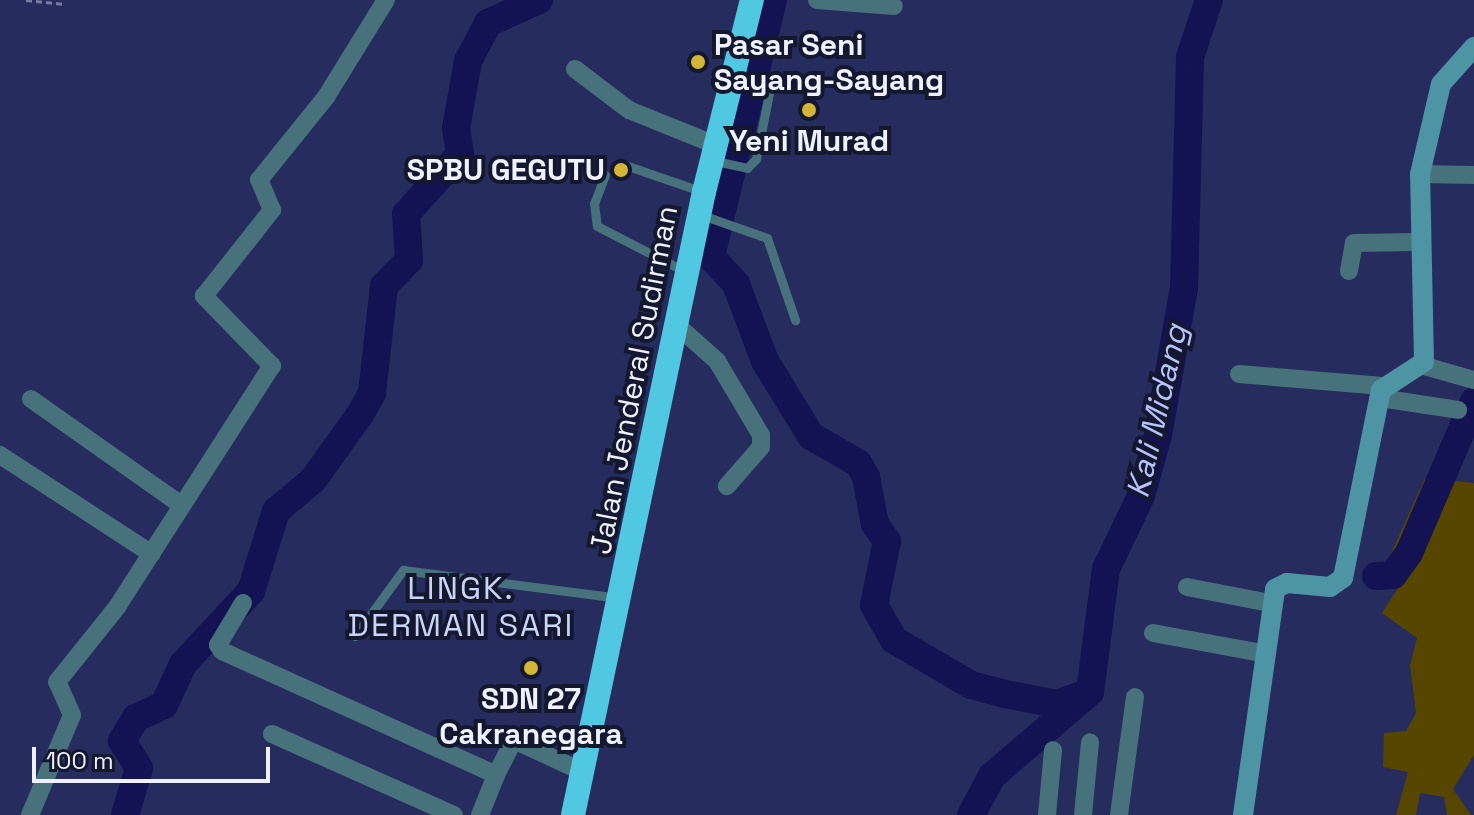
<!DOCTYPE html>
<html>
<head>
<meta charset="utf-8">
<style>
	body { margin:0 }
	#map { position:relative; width:1474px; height:815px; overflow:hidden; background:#262c5d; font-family:"Space Grotesk",sans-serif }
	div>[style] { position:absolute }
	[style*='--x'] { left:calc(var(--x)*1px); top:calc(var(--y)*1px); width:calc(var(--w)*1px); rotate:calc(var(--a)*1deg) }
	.green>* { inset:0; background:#564600 }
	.river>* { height:28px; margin:-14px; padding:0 14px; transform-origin:14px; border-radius:14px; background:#131252 }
	.path>* { height:3px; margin-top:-1.5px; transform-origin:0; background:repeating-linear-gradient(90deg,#777c9e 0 6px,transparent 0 10px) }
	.lane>* { height:9px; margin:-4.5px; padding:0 4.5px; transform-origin:4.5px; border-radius:4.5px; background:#47727c }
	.street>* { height:18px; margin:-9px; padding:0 9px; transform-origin:9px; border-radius:9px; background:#47727c }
	.secondary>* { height:20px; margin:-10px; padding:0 10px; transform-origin:10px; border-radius:10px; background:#4d95a5 }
	.highway>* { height:24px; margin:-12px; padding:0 12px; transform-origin:12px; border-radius:12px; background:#51c8e2 }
	.dots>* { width:22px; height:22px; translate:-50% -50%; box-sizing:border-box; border:4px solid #14182e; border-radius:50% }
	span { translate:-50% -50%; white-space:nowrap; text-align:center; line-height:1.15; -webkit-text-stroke:8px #14182e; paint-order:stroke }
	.poi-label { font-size:30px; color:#eff2fe; font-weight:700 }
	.left { translate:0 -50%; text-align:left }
	.right { translate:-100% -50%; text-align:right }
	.street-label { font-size:30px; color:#eff2fe }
	.water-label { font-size:32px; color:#b6c3fe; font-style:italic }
	.neighbourhood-label { font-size:32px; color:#cad3f8; letter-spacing:2px }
	.scale { position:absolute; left:32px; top:747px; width:238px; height:36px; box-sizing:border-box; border:4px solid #eff2fe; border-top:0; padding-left:10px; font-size:24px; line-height:28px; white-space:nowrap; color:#eff2fe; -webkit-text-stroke:6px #14182e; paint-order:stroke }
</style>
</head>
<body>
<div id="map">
	<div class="green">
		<div style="clip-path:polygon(1425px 478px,1474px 483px,1474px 755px,1453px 789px,1471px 815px,1447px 815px,1444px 797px,1420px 793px,1416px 815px,1396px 815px,1408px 772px,1383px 767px,1384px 733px,1406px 731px,1416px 713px,1410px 665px,1417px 638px,1382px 613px,1400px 585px,1390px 556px)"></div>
	</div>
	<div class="river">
		<div style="--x:773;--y:0;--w:264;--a:103.6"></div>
		<div style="--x:711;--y:257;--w:37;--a:47"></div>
		<div style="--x:736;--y:284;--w:82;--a:69.4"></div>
		<div style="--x:765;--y:361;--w:88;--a:58.5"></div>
		<div style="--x:811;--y:436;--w:54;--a:29.9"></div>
		<div style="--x:858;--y:463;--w:16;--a:60"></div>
		<div style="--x:866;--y:477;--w:48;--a:79.2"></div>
		<div style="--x:875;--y:524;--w:21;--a:55"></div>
		<div style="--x:887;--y:541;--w:65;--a:101.5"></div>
		<div style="--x:874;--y:605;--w:40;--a:60.3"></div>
		<div style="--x:894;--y:640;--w:89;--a:30.3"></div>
		<div style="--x:971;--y:685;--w:35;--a:15"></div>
		<div style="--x:1005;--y:694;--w:53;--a:10.9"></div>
		<div style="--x:1057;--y:704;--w:35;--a:-20"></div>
		<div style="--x:1376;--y:576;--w:17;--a:-3"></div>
		<div style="--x:1393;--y:575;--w:27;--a:-54"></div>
		<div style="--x:1409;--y:553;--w:165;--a:-66.8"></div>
		<div style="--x:125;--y:815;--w:49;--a:-73.4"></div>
		<div style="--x:139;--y:768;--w:32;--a:-122"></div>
		<div style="--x:122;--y:741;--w:27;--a:-59"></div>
		<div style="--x:136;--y:718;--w:31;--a:-25"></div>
		<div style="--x:164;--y:705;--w:45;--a:-65.1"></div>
		<div style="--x:183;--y:664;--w:100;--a:-47"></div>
		<div style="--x:251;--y:591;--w:84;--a:-72.6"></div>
		<div style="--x:276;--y:511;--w:48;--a:-40"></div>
		<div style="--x:313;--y:480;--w:82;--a:-54.4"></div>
		<div style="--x:361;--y:413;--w:23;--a:-61"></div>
		<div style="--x:372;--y:393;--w:108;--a:-83.6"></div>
		<div style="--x:384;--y:286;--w:36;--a:-46"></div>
		<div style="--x:409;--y:260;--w:46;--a:-93.7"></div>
		<div style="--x:406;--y:214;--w:81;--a:-48"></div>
		<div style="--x:460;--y:154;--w:26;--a:-99"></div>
		<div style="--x:456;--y:128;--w:68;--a:-79.8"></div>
		<div style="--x:468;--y:61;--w:43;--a:-62.2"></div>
		<div style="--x:488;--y:23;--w:56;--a:-24.3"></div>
		<div style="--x:971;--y:815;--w:44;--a:-61.7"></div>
		<div style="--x:992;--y:776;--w:129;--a:-40.6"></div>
		<div style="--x:1090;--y:692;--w:124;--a:-82.6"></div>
		<div style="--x:1106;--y:569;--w:81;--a:-64.4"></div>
		<div style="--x:1141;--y:496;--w:63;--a:-74.4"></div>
		<div style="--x:1158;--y:435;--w:149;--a:-80"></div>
		<div style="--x:1184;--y:288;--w:231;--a:-88.5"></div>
		<div style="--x:1190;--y:57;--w:60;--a:-71.6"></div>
	</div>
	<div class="path">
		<div style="--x:26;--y:0;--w:39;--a:6"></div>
	</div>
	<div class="lane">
		<div style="--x:715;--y:161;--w:33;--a:12"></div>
		<div style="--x:747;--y:168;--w:13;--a:-45"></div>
		<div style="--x:756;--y:159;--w:72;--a:-78.8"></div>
		<div style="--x:770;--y:88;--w:38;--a:-163"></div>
		<div style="--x:622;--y:164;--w:83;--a:18.9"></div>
		<div style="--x:605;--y:175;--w:30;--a:111"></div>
		<div style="--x:594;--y:203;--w:23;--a:83"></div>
		<div style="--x:597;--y:226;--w:98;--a:27.3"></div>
		<div style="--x:702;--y:215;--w:69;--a:19.5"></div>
		<div style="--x:767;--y:238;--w:87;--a:71.1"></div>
		<div style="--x:355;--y:636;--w:82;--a:-54"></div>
		<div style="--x:403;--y:570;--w:218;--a:7.4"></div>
	</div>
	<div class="street">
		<div style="--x:817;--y:0;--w:77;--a:4.5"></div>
		<div style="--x:575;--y:69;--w:68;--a:37.2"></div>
		<div style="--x:629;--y:110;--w:94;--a:21.9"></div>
		<div style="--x:1420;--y:174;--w:54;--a:1.1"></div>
		<div style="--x:1349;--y:271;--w:28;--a:-80"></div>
		<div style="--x:1354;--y:243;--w:62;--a:-0.9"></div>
		<div style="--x:680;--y:328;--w:50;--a:41.7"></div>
		<div style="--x:717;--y:361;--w:86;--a:59.3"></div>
		<div style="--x:761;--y:435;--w:12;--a:90"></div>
		<div style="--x:761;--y:447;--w:52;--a:131.1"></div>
		<div style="--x:1421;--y:365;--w:55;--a:15.8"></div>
		<div style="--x:1239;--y:374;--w:144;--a:4.8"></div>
		<div style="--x:1380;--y:398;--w:79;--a:8.7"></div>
		<div style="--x:31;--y:399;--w:184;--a:35.2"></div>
		<div style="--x:0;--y:455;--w:181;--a:33.1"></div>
		<div style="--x:1187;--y:587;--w:85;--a:10.9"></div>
		<div style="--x:243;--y:603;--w:49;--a:120.8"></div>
		<div style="--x:218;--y:645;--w:7;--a:56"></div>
		<div style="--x:222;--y:651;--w:301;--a:24.3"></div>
		<div style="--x:496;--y:775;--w:39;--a:-63"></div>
		<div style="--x:514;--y:740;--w:76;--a:24.9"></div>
		<div style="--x:1153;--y:633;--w:111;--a:10.4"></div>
		<div style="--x:272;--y:734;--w:199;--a:24"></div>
		<div style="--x:30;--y:815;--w:108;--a:-67.2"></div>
		<div style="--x:72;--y:715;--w:36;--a:-114"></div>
		<div style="--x:57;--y:682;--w:96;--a:-51.3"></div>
		<div style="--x:117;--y:607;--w:287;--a:-57.3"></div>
		<div style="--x:272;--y:366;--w:98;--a:-134.2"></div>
		<div style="--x:204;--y:296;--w:110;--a:-51.7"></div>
		<div style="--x:272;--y:210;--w:33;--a:-113"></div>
		<div style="--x:259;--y:180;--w:107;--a:-51.1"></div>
		<div style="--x:326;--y:97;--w:114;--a:-58.3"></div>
		<div style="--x:480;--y:815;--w:43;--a:-68.2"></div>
		<div style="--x:1047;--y:815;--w:65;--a:-84.7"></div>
		<div style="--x:1083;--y:815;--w:73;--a:-84.5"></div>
		<div style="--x:1119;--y:815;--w:119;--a:-82.3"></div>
	</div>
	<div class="secondary">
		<div style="--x:1243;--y:815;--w:228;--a:-81.9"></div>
		<div style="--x:1275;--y:589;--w:13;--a:-27"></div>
		<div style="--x:1287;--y:583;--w:43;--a:5.3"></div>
		<div style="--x:1330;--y:587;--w:16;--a:-35"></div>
		<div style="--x:1343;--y:578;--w:192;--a:-78.6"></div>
		<div style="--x:1381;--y:390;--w:51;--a:-33.1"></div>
		<div style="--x:1424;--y:362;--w:188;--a:-91.2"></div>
		<div style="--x:1420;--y:174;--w:92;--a:-76.9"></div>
		<div style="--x:1441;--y:84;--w:50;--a:-48.3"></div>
	</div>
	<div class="highway">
		<div style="--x:573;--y:815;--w:637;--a:-78.13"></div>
		<div style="--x:704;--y:192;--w:198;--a:-76"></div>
	</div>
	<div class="dots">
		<div style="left:698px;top:62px;background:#d5b535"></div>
		<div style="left:809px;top:110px;background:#d5b535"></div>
		<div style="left:621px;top:170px;background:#d5b535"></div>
		<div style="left:531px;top:668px;background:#d5b535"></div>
	</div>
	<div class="poi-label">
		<span class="left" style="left:714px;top:62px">Pasar Seni<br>Sayang-Sayang</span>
		<span style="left:809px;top:141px">Yeni Murad</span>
		<span class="right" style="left:605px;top:170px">SPBU GEGUTU</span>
		<span style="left:531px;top:716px">SDN 27<br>Cakranegara</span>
	</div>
	<div class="street-label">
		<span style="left:634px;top:380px;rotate:-79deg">Jalan Jenderal Sudirman</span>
	</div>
	<div class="water-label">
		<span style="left:1157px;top:411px;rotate:-77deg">Kali Midang</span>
	</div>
	<div class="neighbourhood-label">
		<span style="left:461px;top:607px">LINGK.<br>DERMAN SARI</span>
	</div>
	<div class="scale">100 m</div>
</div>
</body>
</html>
